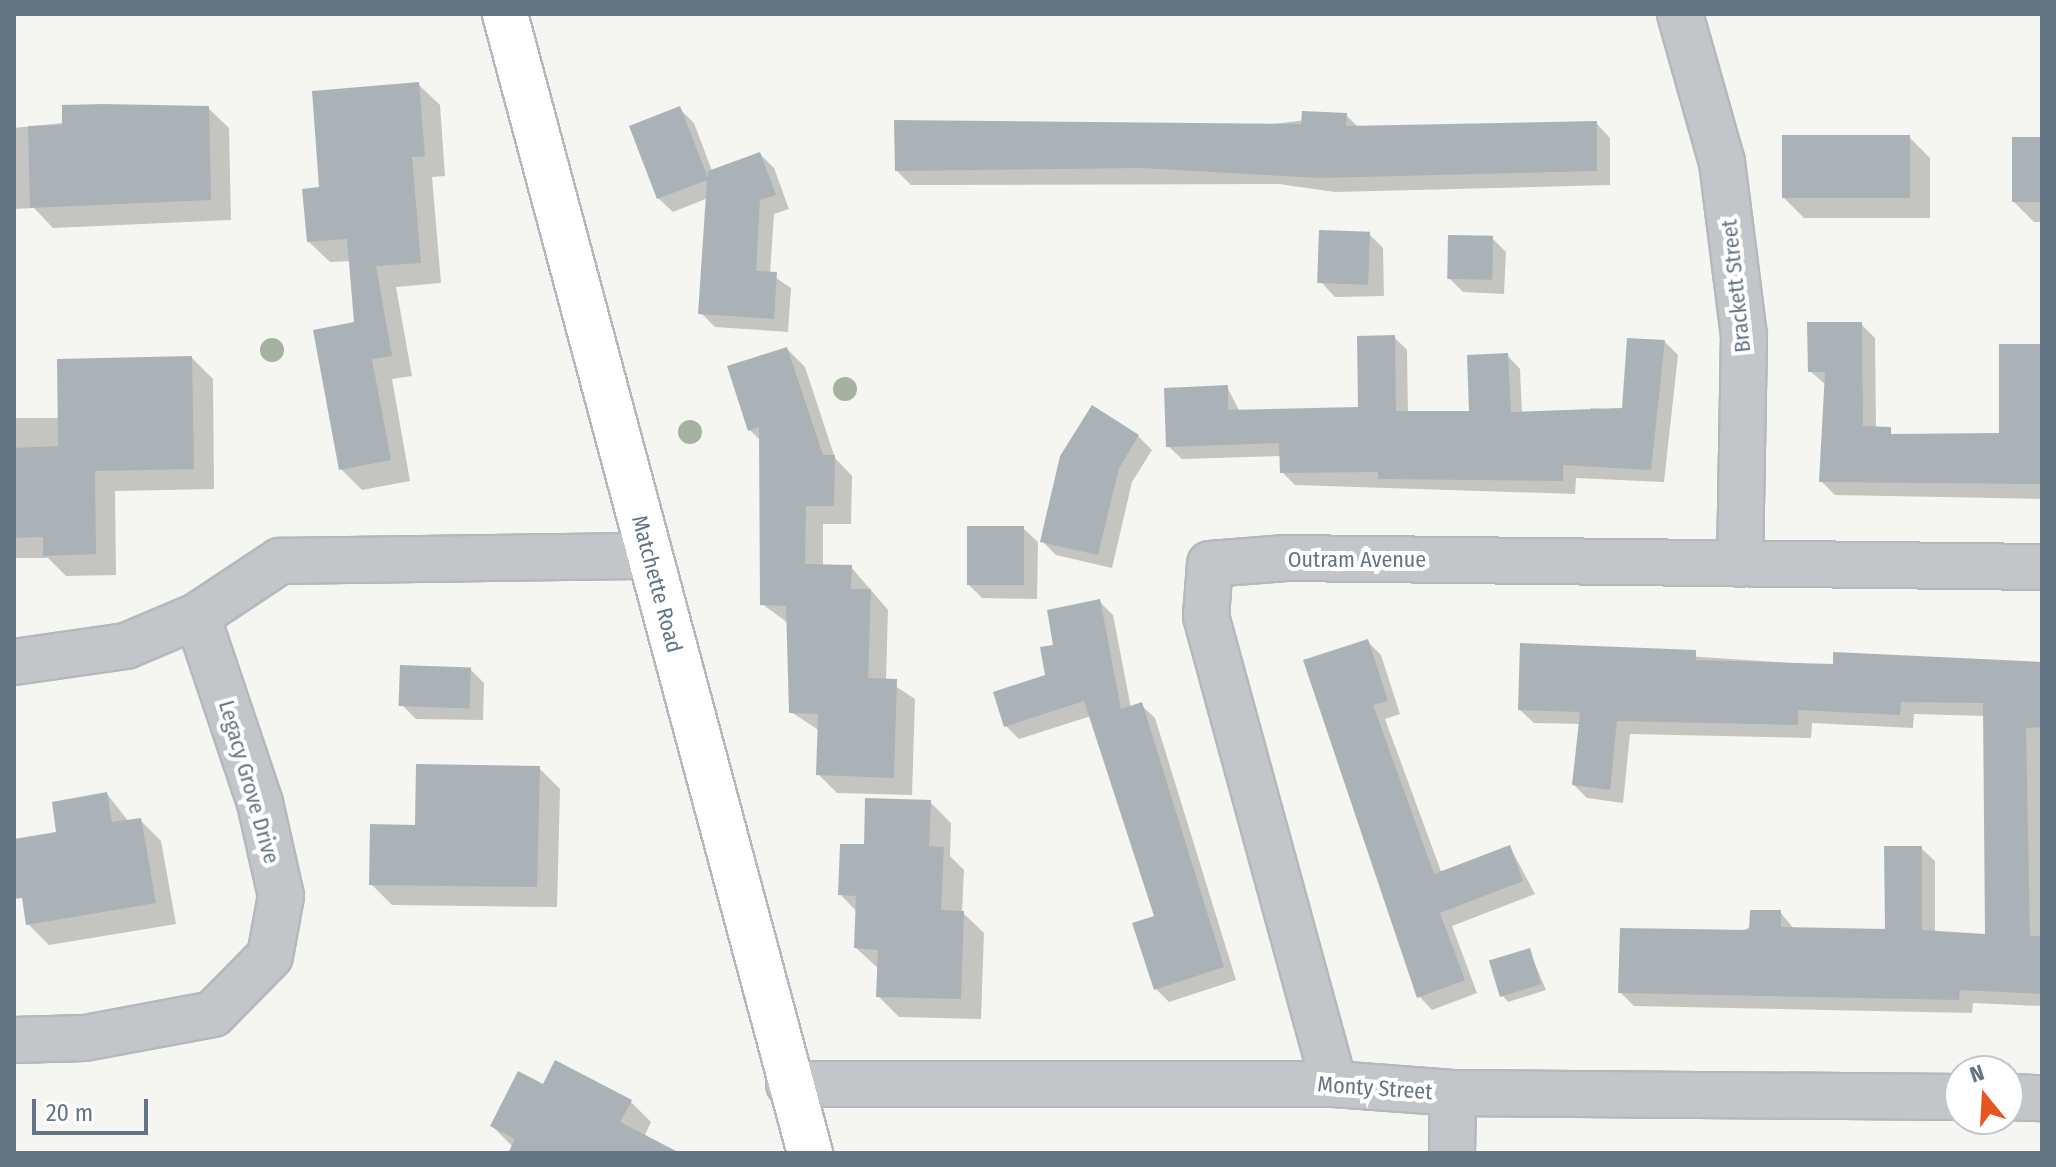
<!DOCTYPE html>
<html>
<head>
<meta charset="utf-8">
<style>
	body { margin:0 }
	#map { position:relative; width:2056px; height:1167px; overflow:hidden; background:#f5f5f1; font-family:"Fira Sans Condensed",sans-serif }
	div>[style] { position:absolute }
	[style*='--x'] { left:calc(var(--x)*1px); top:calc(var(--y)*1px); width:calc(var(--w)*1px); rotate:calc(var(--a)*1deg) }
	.shadow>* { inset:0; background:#0003 }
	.building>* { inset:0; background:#aab2b8; transform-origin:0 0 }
	.roads { filter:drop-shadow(2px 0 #b4b9be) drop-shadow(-2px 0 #b4b9be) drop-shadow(0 2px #b4b9be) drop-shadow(0 -2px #b4b9be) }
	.street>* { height:44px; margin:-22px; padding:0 22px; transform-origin:22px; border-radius:22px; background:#c2c6c9 }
	.secondary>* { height:44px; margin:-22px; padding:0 22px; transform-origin:22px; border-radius:22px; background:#fff }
	.trees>* { width:24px; height:24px; margin:-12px; border-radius:50%; background:#a6b1a2 }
	span { translate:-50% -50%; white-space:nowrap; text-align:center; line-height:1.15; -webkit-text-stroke:8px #fff; paint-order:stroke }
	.street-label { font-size:22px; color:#637483 }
	.frame { position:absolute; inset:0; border:16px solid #637483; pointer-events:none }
	.north { position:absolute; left:1944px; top:1055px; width:80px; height:80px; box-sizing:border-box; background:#fff; border:2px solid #c1c7cd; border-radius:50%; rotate:342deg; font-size:22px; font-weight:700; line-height:32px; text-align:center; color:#637483 }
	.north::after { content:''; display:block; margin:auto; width:28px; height:36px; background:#e65520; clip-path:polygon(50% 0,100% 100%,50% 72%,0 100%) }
	.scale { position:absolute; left:32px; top:1099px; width:116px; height:36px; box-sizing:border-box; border:4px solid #637483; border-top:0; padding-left:10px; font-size:24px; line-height:28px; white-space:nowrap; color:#637483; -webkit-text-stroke:6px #fff; paint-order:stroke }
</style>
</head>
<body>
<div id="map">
	<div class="shadow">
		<div style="clip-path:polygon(419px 85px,440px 105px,445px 176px,432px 177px,441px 283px,396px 287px,412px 376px,392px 379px,410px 481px,362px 490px,341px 469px,356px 324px,351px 261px,330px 262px,309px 242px,321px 189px)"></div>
		<div style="clip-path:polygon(208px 108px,229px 128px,231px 220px,53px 228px,34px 208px,14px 209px,14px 128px)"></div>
		<div style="clip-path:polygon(680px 109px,694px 123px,712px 171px,760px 154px,774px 168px,789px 209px,774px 214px,770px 274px,791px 288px,788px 332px,715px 327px,701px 313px,708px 198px,673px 212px,658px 198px)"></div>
		<div style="clip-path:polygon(1346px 115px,1359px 128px,1596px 123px,1610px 138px,1610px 185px,1335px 192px,1279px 184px,911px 185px,897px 171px)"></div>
		<div style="clip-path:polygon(1909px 137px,1930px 158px,1930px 218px,1804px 218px,1783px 197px)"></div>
		<div style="clip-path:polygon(2042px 139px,2042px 222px,2034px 222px,2013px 201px)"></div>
		<div style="clip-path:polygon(1369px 234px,1383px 248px,1384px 296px,1335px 297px,1321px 282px)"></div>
		<div style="clip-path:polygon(1492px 238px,1506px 252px,1504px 294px,1463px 292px,1449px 278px)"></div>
		<div style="clip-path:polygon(1861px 324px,1875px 338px,1876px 429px,1897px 436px,2001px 435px,2042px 346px,2042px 499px,1835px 495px,1821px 481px,1826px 385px,1810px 371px)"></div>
		<div style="clip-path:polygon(1394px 337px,1407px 350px,1408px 413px,1471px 413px,1507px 355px,1520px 369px,1522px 414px,1590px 417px,1591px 408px,1624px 410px,1665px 342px,1678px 355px,1664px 482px,1576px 478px,1575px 494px,1295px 485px,1282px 472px,1281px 456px,1182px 459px,1168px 446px,1227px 387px,1240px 412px,1361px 409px)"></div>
		<div style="clip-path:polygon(787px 349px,805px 367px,835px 458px,852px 476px,851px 524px,823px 524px,823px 566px,851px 567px,888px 610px,886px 680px,915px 699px,912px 795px,837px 793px,818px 774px,820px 731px,791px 712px,788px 623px,762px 604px,761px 441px,749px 429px)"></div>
		<div style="clip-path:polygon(192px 358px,213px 379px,214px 489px,115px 491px,116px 575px,66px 576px,48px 558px,14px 558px,14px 418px,60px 418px)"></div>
		<div style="clip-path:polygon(1138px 436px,1152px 450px,1132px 482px,1112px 568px,1056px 555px,1042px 541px)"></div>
		<div style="clip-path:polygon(1023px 528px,1038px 542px,1037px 599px,982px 598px,968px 584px)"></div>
		<div style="clip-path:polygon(1099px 601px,1113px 615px,1131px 708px,1141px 705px,1155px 718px,1236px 980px,1169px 1002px,1156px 989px,1157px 918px,1091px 716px,1019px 739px,1006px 726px,1047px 676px,1056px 646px)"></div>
		<div style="clip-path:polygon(1367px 641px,1381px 655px,1400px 714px,1385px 719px,1442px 874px,1510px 847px,1535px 894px,1452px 926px,1477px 993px,1432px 1010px,1419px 996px,1306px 661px)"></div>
		<div style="clip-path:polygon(1522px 645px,1835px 666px,2042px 663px,2042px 1006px,1973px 1003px,1972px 1013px,1634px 1006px,1620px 992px,1780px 912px,1794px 929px,1887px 931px,1921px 848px,1935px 861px,1935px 933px,1987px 936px,1985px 716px,1914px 714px,1913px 728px,1812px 723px,1811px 738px,1630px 734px,1623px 803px,1587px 798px,1574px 785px,1581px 724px,1534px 723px,1520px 710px)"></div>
		<div style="clip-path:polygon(470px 669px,484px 683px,483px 720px,416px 719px,402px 705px)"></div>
		<div style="clip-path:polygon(539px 768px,560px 789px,557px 907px,392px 905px,371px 884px,417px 827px)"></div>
		<div style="clip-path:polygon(107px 794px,129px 822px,140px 820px,161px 841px,176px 924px,49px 945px,28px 924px,59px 833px)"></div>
		<div style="clip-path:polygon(930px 802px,951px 823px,950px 856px,964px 870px,962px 912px,984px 933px,981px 1019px,899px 1017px,878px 996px,879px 969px,856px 948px,857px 912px,840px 894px,866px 846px)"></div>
		<div style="clip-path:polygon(1529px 950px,1546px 990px,1508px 1002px,1502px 995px)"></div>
		<div style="clip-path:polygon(544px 1087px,630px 1101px,651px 1122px,644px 1137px,663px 1153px,510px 1153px,513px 1147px,492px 1126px)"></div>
	</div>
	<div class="building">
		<div style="clip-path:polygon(419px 82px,425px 156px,412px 157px,421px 263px,376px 266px,392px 356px,372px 359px,391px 460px,339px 470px,313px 330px,354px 322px,347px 239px,307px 242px,302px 189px,319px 187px,312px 91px)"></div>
		<div style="clip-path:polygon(103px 104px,209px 106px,211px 200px,30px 208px,28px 126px,62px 125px,62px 105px)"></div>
		<div style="clip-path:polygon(680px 106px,708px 178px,708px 171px,760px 152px,776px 195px,760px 200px,756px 271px,777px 272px,774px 319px,698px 314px,707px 180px,657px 199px,629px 126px)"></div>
		<div style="clip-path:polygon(1302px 111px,1347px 113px,1346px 126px,1597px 121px,1597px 171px,1320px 178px,1141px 168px,895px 171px,894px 120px,1301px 124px)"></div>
		<div style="left:1782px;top:135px;width:128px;height:63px"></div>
		<div style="left:2012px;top:137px;width:30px;height:65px"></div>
		<div style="left:1319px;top:230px;width:51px;height:53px;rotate:2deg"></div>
		<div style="left:1448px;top:235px;width:45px;height:44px;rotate:1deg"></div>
		<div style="clip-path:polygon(1807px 322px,1862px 322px,1863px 426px,1891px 427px,1891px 434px,1999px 433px,1999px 344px,2042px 344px,2042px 484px,1819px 482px,1825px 372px,1808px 372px)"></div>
		<div style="clip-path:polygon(1395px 335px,1396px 411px,1469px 411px,1467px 355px,1508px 353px,1511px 412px,1622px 408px,1627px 338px,1665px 340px,1651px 470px,1563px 465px,1563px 481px,1378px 479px,1378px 472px,1280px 473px,1279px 443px,1166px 447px,1164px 388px,1228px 385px,1228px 410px,1358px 407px,1357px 336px)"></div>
		<div style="clip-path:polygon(787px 347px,823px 455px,835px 455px,834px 506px,806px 506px,805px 564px,852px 565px,851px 589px,871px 589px,868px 678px,897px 679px,894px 778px,816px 775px,818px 714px,789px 713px,786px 606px,760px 605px,759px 427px,748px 431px,727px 366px)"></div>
		<div style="clip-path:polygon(192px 356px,194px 469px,95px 471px,96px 554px,43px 556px,43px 537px,14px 538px,14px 448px,58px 446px,57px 359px)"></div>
		<div style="clip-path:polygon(1092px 405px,1139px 435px,1119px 468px,1098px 555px,1040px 542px,1060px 456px)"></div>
		<div style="left:967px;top:526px;width:57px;height:59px"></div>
		<div style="clip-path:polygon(1100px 599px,1121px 709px,1142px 702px,1224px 967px,1154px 990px,1132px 923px,1154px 916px,1084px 701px,1004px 727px,993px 692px,1045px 675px,1040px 647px,1053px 645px,1047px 610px)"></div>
		<div style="clip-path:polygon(1368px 639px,1388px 701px,1373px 705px,1434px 874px,1510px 845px,1523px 881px,1440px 913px,1465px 980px,1417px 998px,1303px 660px)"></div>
		<div style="clip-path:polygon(1520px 643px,1696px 650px,1696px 660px,1833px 664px,1833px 652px,2042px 662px,2042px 727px,2026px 728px,2030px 936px,2042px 936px,2042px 994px,1960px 990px,1959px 1000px,1618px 993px,1620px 928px,1749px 930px,1750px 910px,1781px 910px,1781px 927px,1885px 929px,1884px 846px,1922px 846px,1922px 930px,1985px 934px,1983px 703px,1901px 702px,1900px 715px,1798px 710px,1798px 725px,1617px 721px,1610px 790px,1572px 785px,1580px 712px,1518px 710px)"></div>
		<div style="left:400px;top:665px;width:71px;height:41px;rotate:2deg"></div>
		<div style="clip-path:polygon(416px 764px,540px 766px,537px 887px,369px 885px,370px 824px,415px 825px)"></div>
		<div style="clip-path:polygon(107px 792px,112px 822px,141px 818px,156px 903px,26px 925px,22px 898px,14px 899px,14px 839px,56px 832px,52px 802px)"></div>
		<div style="clip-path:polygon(865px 798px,931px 800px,929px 846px,944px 847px,941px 910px,964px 911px,961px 999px,876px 997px,878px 950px,854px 948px,856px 896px,838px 895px,840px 844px,864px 844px)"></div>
		<div style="left:1530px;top:948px;width:38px;height:43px;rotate:73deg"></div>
		<div style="clip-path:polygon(555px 1060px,632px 1100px,620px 1122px,680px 1153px,508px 1153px,515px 1139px,490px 1126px,518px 1071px,543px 1084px)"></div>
	</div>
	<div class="roads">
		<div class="street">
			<div style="--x:1680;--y:14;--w:154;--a:74.2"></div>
			<div style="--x:1722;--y:162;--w:174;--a:82.8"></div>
			<div style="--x:1744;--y:335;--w:229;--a:91"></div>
			<div style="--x:14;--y:662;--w:113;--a:-8.1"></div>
			<div style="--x:126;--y:646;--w:77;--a:-22.9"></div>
			<div style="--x:197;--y:616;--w:100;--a:-33.5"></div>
			<div style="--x:280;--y:561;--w:369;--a:-0.8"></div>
			<div style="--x:14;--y:1040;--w:71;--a:-1.6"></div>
			<div style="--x:85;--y:1038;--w:130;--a:-10.6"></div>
			<div style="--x:213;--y:1014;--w:81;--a:-45.5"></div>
			<div style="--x:270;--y:956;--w:61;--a:-79.6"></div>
			<div style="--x:281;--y:896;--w:95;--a:-102.7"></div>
			<div style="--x:260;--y:803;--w:197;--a:-108.6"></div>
			<div style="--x:789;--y:1084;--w:545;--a:0"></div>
			<div style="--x:1334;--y:1084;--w:119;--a:4.3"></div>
			<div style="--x:1453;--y:1093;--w:507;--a:0.45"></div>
			<div style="--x:1334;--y:1084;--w:485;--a:-105.3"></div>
			<div style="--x:1206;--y:616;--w:52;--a:-85.6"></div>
			<div style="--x:1210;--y:564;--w:76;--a:-4.5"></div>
			<div style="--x:1286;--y:558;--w:756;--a:0.68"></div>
			<div style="--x:2008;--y:1097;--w:34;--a:2"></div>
			<div style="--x:1452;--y:1153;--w:60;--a:-89"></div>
		</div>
		<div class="secondary">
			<div style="--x:505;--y:14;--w:1179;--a:75.01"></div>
		</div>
	</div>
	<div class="trees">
		<div style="left:272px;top:350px"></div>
		<div style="left:845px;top:389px"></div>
		<div style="left:690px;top:432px"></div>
	</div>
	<div class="street-label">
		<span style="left:1736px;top:286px;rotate:-96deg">Brackett Street</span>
		<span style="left:1357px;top:560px">Outram Avenue</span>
		<span style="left:657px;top:584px;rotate:75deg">Matchette Road</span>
		<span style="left:249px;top:782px;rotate:74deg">Legacy Grove Drive</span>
		<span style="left:1375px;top:1088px;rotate:4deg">Monty Street</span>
	</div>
	<div class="frame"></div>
	<div class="north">N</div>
	<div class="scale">20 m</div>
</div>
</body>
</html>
